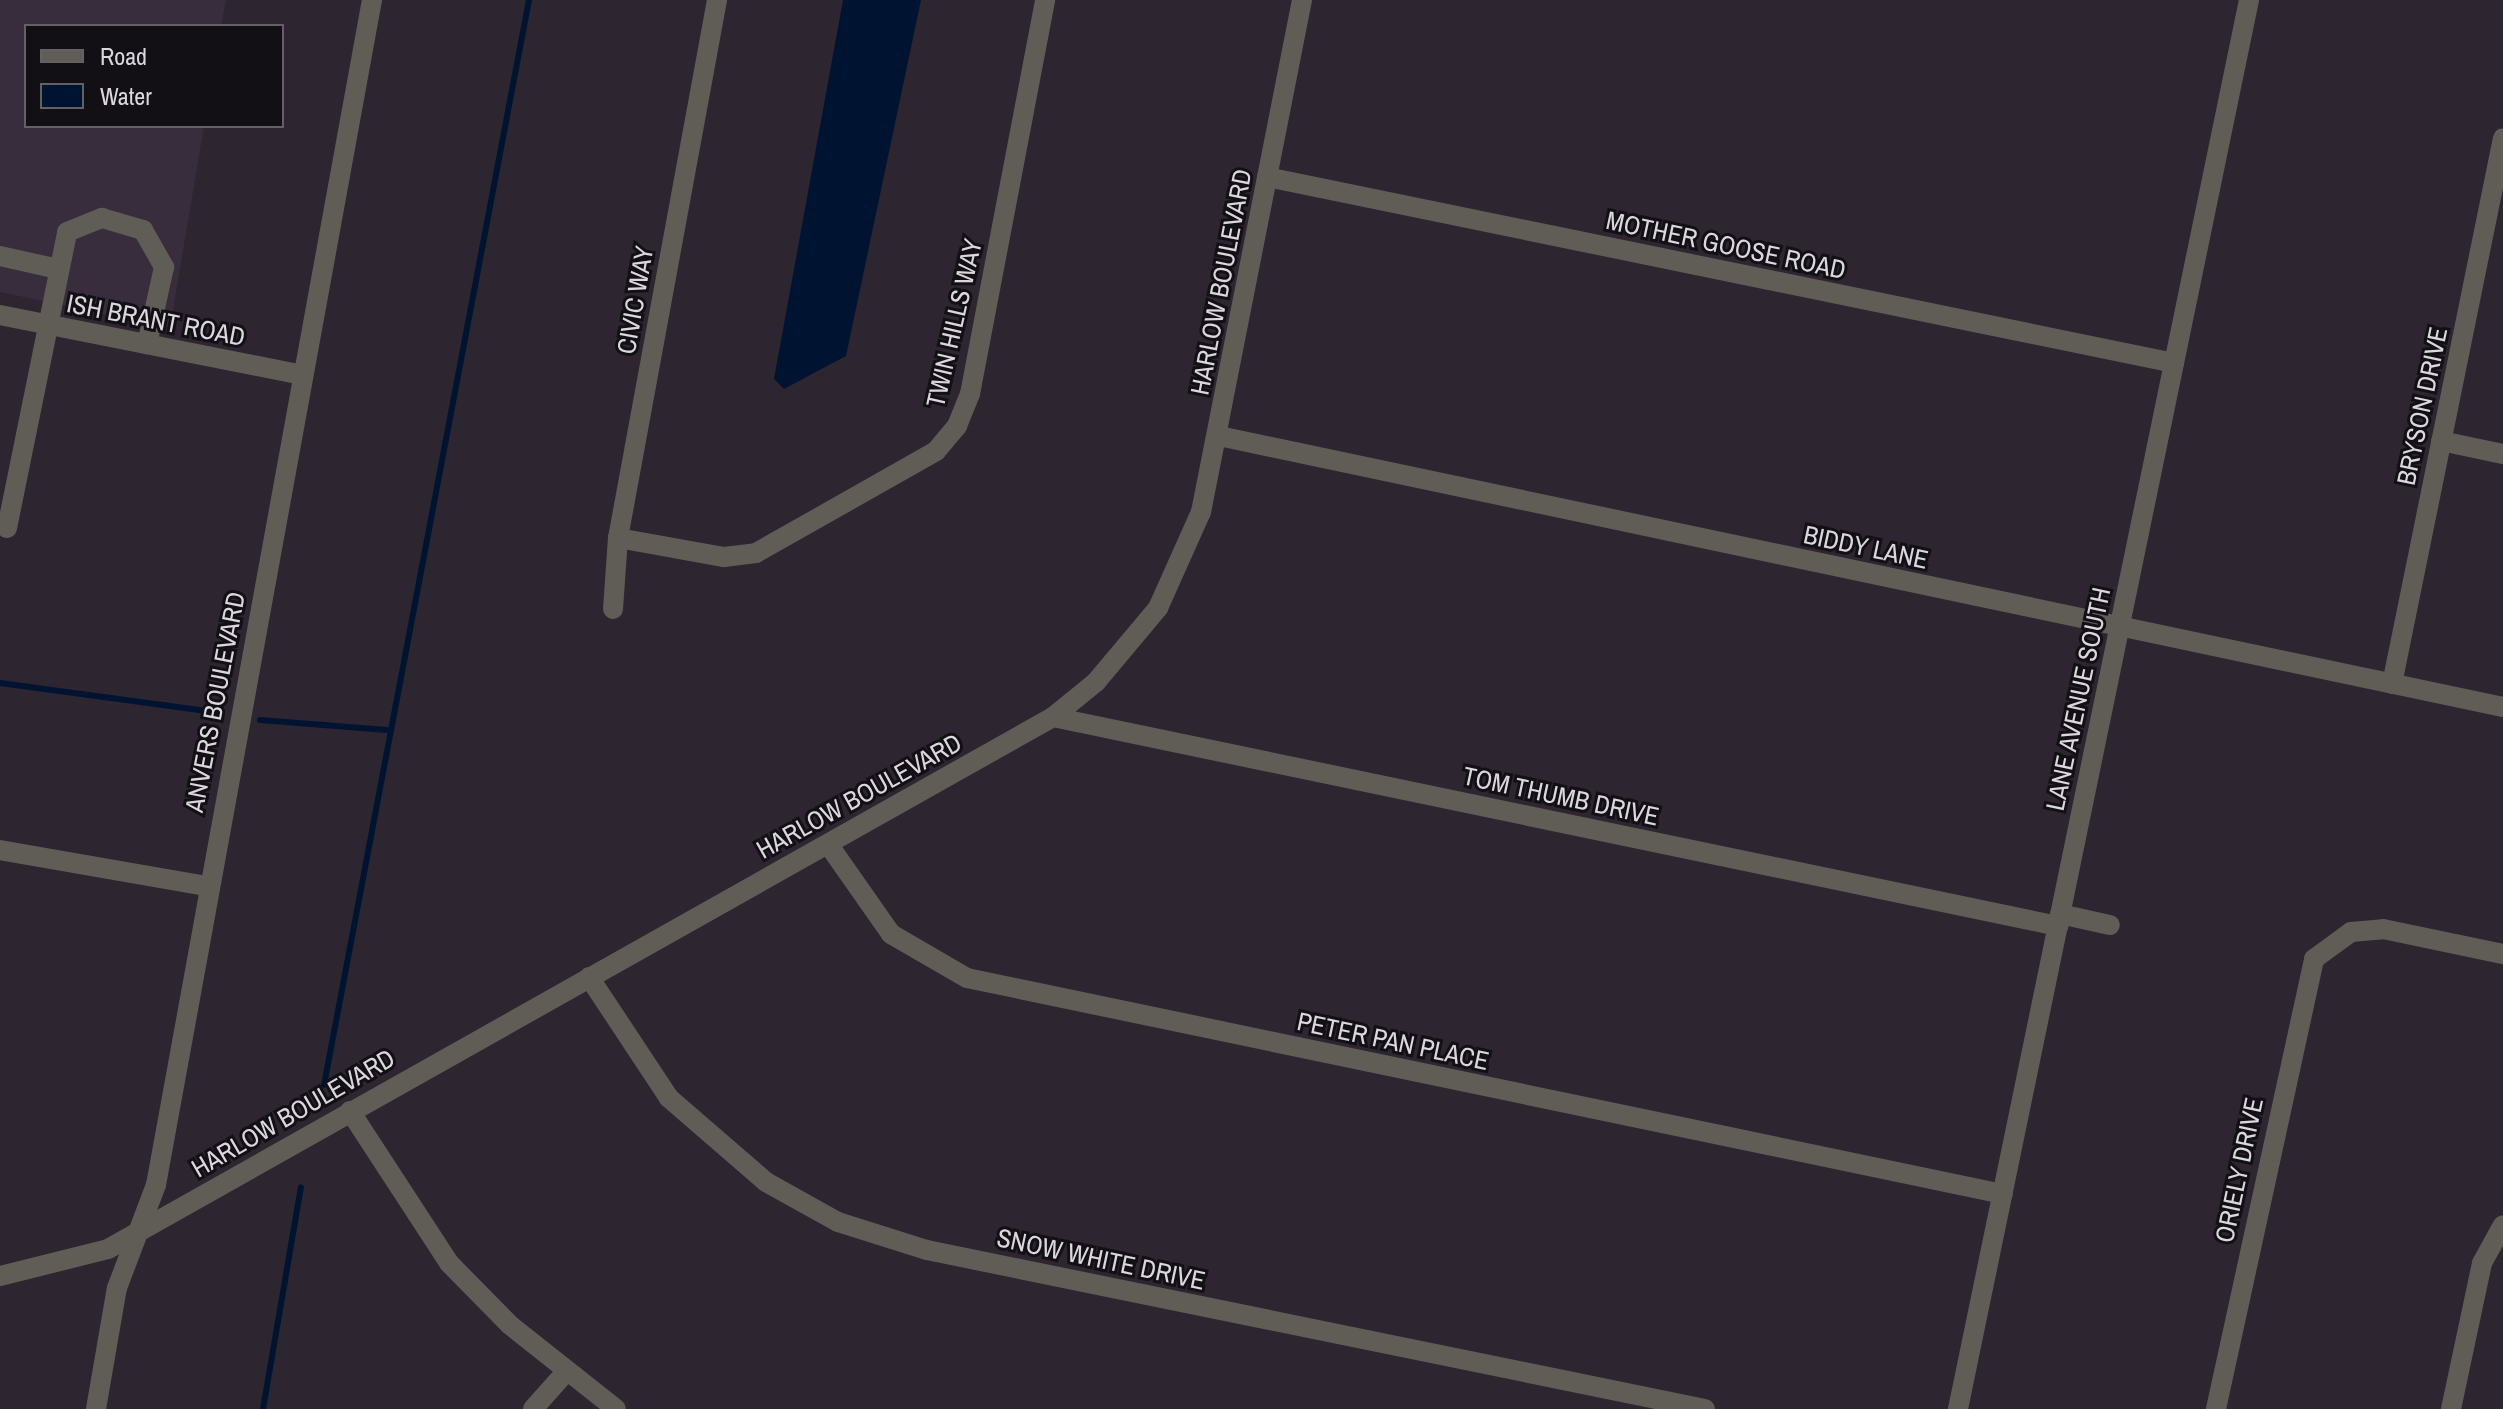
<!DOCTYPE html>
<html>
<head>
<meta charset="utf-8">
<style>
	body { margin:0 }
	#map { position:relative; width:2503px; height:1409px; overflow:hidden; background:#2d2631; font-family:"Archivo Narrow",sans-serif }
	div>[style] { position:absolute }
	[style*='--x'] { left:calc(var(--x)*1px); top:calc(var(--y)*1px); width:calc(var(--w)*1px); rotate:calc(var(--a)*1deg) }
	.built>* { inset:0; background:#372d3d }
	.water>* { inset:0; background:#001432 }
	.stream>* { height:6px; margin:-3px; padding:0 3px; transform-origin:3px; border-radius:3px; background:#001432 }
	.minor>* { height:20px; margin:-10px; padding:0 10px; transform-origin:10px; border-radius:10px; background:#605d57 }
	span { translate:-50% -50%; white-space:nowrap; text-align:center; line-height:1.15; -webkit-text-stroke:6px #131015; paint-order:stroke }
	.street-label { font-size:26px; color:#dcd7df }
	.legend { position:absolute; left:24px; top:24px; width:260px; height:104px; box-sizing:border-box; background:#131015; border:2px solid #636066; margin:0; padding:10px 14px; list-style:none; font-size:24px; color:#dcd7df }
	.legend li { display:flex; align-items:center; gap:16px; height:40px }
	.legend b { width:40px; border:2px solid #636066 }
</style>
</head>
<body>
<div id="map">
	<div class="built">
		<div style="clip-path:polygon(0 0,226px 0,221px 26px,26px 26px,26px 126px,204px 126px,170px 328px,0 292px)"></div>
	</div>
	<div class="water">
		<div style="clip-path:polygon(843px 0,921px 0,846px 356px,784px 389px,774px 379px)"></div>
	</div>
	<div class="stream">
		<div style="--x:0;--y:683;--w:216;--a:7.7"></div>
		<div style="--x:260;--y:720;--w:127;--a:4.5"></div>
		<div style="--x:324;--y:1085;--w:1104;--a:-79.3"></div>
		<div style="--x:263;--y:1409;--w:225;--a:-80.3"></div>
	</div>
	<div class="minor">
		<div style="--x:1267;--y:177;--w:926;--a:11.59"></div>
		<div style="--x:0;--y:256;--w:59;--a:12.6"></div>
		<div style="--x:0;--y:315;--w:308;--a:11.2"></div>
		<div style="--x:1219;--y:436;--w:1312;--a:11.92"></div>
		<div style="--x:2441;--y:441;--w:63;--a:11.8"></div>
		<div style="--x:7;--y:528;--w:302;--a:-78.5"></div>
		<div style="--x:67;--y:232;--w:38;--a:-22"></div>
		<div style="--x:102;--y:218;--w:43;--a:16.3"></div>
		<div style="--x:143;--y:230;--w:43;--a:60.4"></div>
		<div style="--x:164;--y:267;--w:79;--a:102.4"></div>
		<div style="--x:618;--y:538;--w:108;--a:10.2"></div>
		<div style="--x:724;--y:557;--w:32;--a:-7"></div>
		<div style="--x:756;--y:553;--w:207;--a:-29.5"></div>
		<div style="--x:936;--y:451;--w:33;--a:-50"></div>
		<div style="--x:957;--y:426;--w:35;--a:-68"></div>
		<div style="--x:970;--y:394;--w:401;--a:-79.2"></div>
		<div style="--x:613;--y:609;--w:71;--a:-86"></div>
		<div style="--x:618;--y:538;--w:547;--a:-79.57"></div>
		<div style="--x:2392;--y:684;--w:557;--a:-78.51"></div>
		<div style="--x:1053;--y:717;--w:1027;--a:11.75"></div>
		<div style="--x:828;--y:844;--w:110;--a:55"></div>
		<div style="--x:891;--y:934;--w:88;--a:30.1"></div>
		<div style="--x:967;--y:978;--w:1058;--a:11.78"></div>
		<div style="--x:0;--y:850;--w:210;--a:9.9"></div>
		<div style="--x:2060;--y:914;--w:51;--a:12.4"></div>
		<div style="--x:589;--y:977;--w:145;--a:56.5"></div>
		<div style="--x:669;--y:1098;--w:128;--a:40.9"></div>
		<div style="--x:766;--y:1182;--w:82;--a:29.1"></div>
		<div style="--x:838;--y:1222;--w:93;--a:17.5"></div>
		<div style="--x:927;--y:1250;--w:794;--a:11.55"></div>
		<div style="--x:350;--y:1111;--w:181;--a:56.9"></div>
		<div style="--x:449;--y:1263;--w:87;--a:45.5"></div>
		<div style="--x:510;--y:1325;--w:135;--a:38.4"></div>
		<div style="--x:0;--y:1276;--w:111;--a:-14"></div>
		<div style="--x:108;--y:1249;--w:1084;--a:-29.38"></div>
		<div style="--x:1053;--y:717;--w:55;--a:-39.1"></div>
		<div style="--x:1096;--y:682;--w:97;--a:-50"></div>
		<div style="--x:1158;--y:608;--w:105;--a:-65.9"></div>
		<div style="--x:1201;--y:512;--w:522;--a:-78.84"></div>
		<div style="--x:96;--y:1409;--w:123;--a:-80.2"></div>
		<div style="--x:117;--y:1288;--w:110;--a:-69.3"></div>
		<div style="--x:156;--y:1185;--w:1205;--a:-79.67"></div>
		<div style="--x:533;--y:1409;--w:50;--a:-48.3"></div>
		<div style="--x:1958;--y:1409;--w:1439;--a:-78.33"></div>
		<div style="--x:2216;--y:1409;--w:461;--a:-77.7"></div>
		<div style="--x:2314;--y:959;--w:46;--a:-36.1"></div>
		<div style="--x:2351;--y:932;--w:32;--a:-5"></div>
		<div style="--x:2383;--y:929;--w:123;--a:11.8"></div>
		<div style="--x:2451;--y:1409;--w:149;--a:-78"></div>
		<div style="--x:2482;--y:1263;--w:43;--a:-61.1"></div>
	</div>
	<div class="street-label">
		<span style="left:1726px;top:245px;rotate:12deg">MOTHER GOOSE ROAD</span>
		<span style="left:1221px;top:282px;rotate:-79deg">HARLOW BOULEVARD</span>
		<span style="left:635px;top:300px;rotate:-80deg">CIVIC WAY</span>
		<span style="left:156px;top:320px;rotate:11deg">ISH BRANT ROAD</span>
		<span style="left:954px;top:323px;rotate:-77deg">TWIN HILLS WAY</span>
		<span style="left:2422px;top:406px;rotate:-78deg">BRYSON DRIVE</span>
		<span style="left:1866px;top:547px;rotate:12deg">BIDDY LANE</span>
		<span style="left:2078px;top:699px;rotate:-78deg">LANE AVENUE SOUTH</span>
		<span style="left:215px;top:702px;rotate:-79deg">ANVERS BOULEVARD</span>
		<span style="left:859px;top:796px;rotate:-29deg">HARLOW BOULEVARD</span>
		<span style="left:1561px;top:796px;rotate:12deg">TOM THUMB DRIVE</span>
		<span style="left:1393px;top:1041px;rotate:12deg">PETER PAN PLACE</span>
		<span style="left:293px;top:1113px;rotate:-30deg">HARLOW BOULEVARD</span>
		<span style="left:2239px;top:1170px;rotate:-78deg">ORIELY DRIVE</span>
		<span style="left:1101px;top:1259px;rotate:12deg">SNOW WHITE DRIVE</span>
	</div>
	<ul class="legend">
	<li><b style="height:10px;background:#605d57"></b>Road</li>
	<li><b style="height:22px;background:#001432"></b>Water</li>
	</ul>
</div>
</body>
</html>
